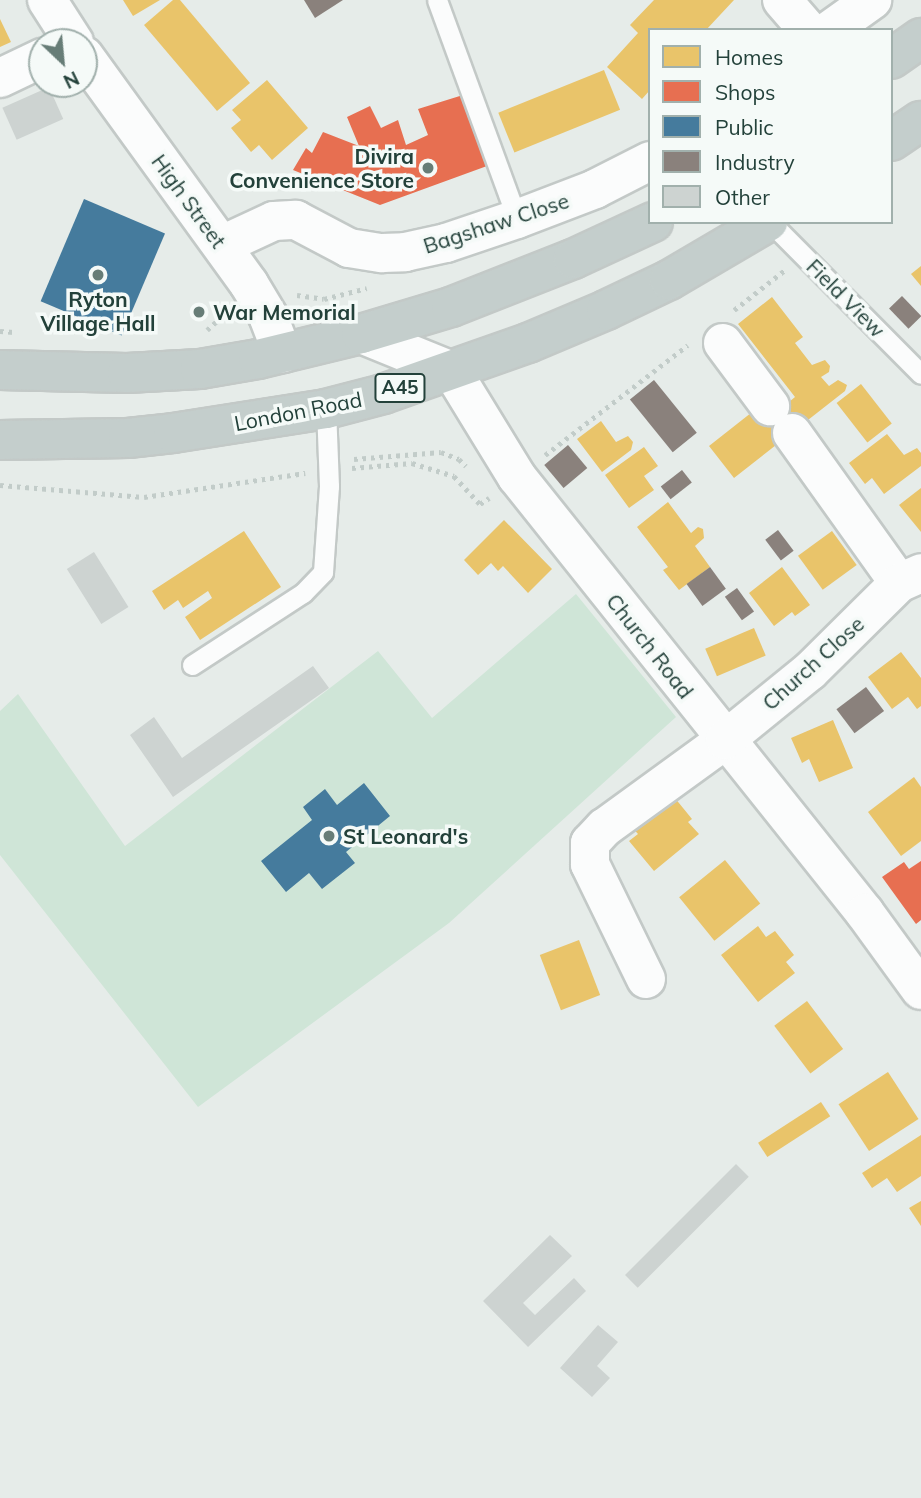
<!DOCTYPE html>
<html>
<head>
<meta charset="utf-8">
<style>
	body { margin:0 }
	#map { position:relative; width:921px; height:1498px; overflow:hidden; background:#e6ece9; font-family:Mulish,sans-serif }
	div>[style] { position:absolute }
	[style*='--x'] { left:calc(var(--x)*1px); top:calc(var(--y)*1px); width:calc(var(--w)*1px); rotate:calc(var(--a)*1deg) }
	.green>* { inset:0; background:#cfe5d7 }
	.homes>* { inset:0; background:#e9c46a; transform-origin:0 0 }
	.shops>* { inset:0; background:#e76f51 }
	.public>* { inset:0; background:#457b9d; transform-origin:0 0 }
	.industry>* { inset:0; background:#8a817c; transform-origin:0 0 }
	.building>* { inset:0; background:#cdd3d1; transform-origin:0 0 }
	.path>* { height:4.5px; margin-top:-2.25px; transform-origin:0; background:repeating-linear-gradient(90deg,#c2ccc9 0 3.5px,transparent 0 8.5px) }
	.roads { filter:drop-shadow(2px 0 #c3c9c7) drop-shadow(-2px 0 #c3c9c7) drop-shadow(0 2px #c3c9c7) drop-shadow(0 -2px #c3c9c7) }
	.service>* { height:19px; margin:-9.5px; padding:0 9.5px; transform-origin:9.5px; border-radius:9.5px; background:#fbfcfc }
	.minor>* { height:38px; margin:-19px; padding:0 19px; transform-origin:19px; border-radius:19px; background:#fbfcfc }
	.trunk>* { height:38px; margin:-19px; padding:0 19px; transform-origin:19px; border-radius:19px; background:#c4cecc }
	.dots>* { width:19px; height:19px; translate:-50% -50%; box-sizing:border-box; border:4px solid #f5faf8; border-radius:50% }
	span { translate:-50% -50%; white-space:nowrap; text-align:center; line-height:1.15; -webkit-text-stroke:7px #f5faf8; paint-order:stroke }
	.shield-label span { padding:2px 5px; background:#f5faf8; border:2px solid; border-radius:5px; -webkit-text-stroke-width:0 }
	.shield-label { font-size:19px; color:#23413a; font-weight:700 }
	.poi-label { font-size:21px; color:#23413a; font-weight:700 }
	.right { translate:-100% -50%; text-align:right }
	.left { translate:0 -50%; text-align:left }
	.street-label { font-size:21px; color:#23413a }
	.legend { position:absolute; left:648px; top:28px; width:245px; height:196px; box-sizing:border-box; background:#f5faf8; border:2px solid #a1b0ac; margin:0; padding:9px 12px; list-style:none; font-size:21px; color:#23413a }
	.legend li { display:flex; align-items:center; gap:14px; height:35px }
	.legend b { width:35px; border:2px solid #a1b0ac }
	.north { position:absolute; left:28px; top:28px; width:70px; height:70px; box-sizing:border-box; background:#f5faf8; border:2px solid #a1b0ac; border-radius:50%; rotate:154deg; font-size:19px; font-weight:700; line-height:28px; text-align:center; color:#23413a }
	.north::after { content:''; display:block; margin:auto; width:24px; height:32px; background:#677d77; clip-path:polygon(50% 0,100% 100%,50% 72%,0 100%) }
</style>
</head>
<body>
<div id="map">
	<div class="green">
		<div style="clip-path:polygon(576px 594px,676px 717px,449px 923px,198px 1107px,0 855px,0 711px,18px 694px,125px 846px,378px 651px,432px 718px)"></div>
	</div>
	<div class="homes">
		<div style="clip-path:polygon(123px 0,160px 0,133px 16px)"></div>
		<div style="clip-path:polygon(173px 0,180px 0,250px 83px,217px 111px,144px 25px)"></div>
		<div style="clip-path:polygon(654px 0,734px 0,706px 30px,650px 30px,650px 90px,642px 99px,607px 67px,638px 33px,630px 25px)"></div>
		<div style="clip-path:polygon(0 19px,11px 42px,0 47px)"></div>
		<div style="left:604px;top:70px;width:43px;height:114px;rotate:68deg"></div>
		<div style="clip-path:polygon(267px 80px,308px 128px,272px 160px,259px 145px,251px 152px,231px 128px,241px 120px,232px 110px)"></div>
		<div style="clip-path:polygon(921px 266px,921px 286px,911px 274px)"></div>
		<div style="clip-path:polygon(772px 297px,803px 337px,795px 343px,812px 365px,825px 360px,830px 366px,829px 372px,821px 377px,829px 386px,838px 380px,847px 385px,845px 391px,734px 478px,709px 446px,756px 409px,783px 396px,789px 402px,795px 397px,738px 324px)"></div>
		<div style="left:861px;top:384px;width:50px;height:31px;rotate:52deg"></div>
		<div style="clip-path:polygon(601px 421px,616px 442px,628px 436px,633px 442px,631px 450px,602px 472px,577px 439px)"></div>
		<div style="clip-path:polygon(887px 434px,904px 455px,917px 448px,921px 453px,921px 466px,884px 494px,872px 478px,865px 484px,849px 463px)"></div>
		<div style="clip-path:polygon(644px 447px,658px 466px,644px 476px,654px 490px,629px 508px,605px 475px)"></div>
		<div style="clip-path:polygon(921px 488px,921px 532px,899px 505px)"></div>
		<div style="clip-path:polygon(668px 502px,691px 533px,698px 527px,703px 529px,704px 538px,695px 546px,710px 567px,679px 590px,663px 570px,668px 567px,637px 527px)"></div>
		<div style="clip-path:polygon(504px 520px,552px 569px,528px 593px,503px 566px,498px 571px,491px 563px,478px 575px,464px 560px)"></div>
		<div style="clip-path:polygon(244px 531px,281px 587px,200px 640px,185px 617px,212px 598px,208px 591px,183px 608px,178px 600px,164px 610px,152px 591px)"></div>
		<div style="left:832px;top:531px;width:42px;height:42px;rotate:54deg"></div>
		<div style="clip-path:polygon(782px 567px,810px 605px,795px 616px,792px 612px,774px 626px,749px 593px)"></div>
		<div style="left:754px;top:628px;width:30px;height:53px;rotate:67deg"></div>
		<div style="clip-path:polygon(901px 652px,921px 678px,921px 706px,917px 709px,908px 697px,892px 709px,868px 677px)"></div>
		<div style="clip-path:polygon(833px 720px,853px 768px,819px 782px,809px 759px,802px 763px,791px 738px)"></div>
		<div style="clip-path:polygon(914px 777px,921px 787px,921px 841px,901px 856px,868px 812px)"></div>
		<div style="clip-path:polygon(661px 781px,692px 819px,688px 822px,699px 834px,654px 871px,629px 841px,638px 834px,621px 815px)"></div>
		<div style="left:725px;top:860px;width:56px;height:59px;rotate:51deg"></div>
		<div style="clip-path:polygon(758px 926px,766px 937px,775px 931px,794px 955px,786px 962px,795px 973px,758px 1002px,721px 955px)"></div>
		<div style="left:579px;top:940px;width:59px;height:42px;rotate:69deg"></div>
		<div style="left:807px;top:1001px;width:60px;height:41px;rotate:53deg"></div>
		<div style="left:888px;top:1072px;width:56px;height:59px;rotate:57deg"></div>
		<div style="left:821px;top:1102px;width:17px;height:75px;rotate:57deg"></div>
		<div style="clip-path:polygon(921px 1135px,921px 1176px,897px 1192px,887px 1178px,872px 1188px,862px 1173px)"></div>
		<div style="clip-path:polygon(921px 1201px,921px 1226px,909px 1208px)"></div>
	</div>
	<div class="shops">
		<div style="clip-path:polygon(463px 95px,487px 166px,380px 205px,293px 170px,306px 148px,312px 153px,323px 132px,359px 146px,347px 117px,370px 106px,381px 128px,398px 120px,406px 145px,428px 135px,418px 109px)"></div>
		<div style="clip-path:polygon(921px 861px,921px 920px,916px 924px,882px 877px,904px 862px,909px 869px)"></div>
	</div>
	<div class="public">
		<div style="left:84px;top:199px;width:88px;height:111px;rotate:23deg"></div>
		<div style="clip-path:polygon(364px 783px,390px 816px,346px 852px,355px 863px,322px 889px,309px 873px,286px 892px,261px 861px,312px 820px,303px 807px,325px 789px,337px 805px)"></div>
	</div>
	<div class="industry">
		<div style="clip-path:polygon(304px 0,343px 0,315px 18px)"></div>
		<div style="left:902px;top:296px;width:28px;height:18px;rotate:46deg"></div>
		<div style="left:654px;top:380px;width:68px;height:31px;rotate:51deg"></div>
		<div style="left:568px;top:445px;width:30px;height:31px;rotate:50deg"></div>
		<div style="left:682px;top:470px;width:16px;height:27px;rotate:52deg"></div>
		<div style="left:778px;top:530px;width:26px;height:16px;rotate:53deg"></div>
		<div style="left:710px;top:567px;width:27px;height:29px;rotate:54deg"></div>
		<div style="left:737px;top:588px;width:29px;height:15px;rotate:54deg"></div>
		<div style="left:866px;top:687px;width:30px;height:37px;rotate:53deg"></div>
	</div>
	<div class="building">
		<div style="left:49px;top:87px;width:35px;height:51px;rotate:66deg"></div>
		<div style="left:94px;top:552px;width:65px;height:32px;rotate:58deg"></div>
		<div style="clip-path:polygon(313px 666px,329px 688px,173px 797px,130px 735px,154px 717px,182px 758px)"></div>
		<div style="left:736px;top:1164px;width:18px;height:157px;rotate:45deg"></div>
		<div style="clip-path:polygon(550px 1235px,572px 1256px,523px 1303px,535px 1315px,574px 1278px,586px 1291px,528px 1347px,483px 1301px)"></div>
		<div style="clip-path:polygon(598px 1325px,618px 1342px,597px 1366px,610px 1378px,592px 1397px,560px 1368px)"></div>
	</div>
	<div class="path">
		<div style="--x:297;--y:295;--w:27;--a:8"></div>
		<div style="--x:324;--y:299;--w:44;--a:-14.3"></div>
		<div style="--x:734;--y:310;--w:65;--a:-38.1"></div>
		<div style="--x:207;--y:330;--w:25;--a:-42"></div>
		<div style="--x:0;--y:331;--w:14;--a:4"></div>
		<div style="--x:545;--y:455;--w:180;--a:-37.6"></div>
		<div style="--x:354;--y:459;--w:87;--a:-4.6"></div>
		<div style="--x:441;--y:452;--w:19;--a:21"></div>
		<div style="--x:459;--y:459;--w:10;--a:45"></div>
		<div style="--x:352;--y:468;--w:60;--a:-4.8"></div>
		<div style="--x:412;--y:463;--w:44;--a:17.2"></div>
		<div style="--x:454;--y:476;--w:38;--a:47"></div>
		<div style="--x:480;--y:504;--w:11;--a:-34"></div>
		<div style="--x:0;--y:485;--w:144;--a:4.8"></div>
		<div style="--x:144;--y:497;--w:163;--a:-8.5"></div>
	</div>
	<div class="roads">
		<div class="service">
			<div style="--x:437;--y:0;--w:233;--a:69.9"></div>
			<div style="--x:770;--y:222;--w:214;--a:45.2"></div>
			<div style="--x:192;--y:665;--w:132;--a:-33"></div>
			<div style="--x:303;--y:593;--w:29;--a:-46"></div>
			<div style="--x:323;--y:572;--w:86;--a:-86"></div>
			<div style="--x:329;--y:486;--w:77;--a:-92.2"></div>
		</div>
		<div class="minor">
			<div style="--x:47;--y:0;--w:50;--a:57.3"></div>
			<div style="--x:782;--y:0;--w:40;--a:49"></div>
			<div style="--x:830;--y:30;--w:52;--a:-35.5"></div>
			<div style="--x:84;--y:56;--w:281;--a:54.1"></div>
			<div style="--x:249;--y:284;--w:37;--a:59"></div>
			<div style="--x:268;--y:316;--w:40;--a:69"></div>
			<div style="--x:0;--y:78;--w:47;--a:-25.5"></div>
			<div style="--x:222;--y:245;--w:57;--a:-24.8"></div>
			<div style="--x:274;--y:221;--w:22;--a:-3"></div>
			<div style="--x:296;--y:220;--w:60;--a:27.8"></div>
			<div style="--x:349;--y:248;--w:33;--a:9"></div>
			<div style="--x:382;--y:253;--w:23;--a:-2"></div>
			<div style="--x:405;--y:252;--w:42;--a:-12.4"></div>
			<div style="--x:446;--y:243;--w:75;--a:-18.7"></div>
			<div style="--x:517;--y:219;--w:84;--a:-21"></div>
			<div style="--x:595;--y:189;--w:62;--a:-27"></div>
			<div style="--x:361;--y:334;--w:98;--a:22.1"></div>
			<div style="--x:452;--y:371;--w:124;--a:58.5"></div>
			<div style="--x:517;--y:477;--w:558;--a:51.4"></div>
			<div style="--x:865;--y:913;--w:95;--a:54"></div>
			<div style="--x:723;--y:343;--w:79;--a:53.3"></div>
			<div style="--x:792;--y:433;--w:184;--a:54.5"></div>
			<div style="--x:646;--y:979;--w:128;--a:-116"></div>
			<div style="--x:590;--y:864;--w:21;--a:-90"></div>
			<div style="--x:590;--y:843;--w:21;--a:-47"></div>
			<div style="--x:604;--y:828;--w:150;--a:-36"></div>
			<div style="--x:725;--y:740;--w:109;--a:-39.1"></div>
			<div style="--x:810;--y:671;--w:125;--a:-44.7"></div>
			<div style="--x:899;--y:583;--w:24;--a:-24"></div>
		</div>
		<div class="trunk">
			<div style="--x:891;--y:59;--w:37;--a:-35"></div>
			<div style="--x:891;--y:141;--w:36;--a:-34"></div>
			<div style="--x:0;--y:370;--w:127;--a:1.4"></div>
			<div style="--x:127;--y:373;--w:73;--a:-3.1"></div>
			<div style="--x:200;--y:369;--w:59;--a:-9.8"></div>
			<div style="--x:258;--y:359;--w:106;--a:-13.6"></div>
			<div style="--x:361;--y:334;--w:94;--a:-16.7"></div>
			<div style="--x:451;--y:307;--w:131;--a:-21.5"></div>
			<div style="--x:573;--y:259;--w:88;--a:-24.8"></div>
			<div style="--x:0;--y:440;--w:128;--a:-0.9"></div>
			<div style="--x:128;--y:438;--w:45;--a:-6.3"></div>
			<div style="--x:173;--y:433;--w:155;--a:-8.9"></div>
			<div style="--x:326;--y:409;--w:59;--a:-14.7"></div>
			<div style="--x:383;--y:394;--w:154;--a:-19.4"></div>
			<div style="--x:528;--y:343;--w:85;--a:-22.9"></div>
			<div style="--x:606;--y:310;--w:70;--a:-25.5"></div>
			<div style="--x:669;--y:280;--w:115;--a:-30.4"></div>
		</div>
	</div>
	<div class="dots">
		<div style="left:428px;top:168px;background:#677d77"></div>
		<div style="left:98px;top:275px;background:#677d77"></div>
		<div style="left:199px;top:312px;background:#677d77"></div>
		<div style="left:329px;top:836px;background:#677d77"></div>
	</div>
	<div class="shield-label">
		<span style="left:400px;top:388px">A45</span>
	</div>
	<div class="poi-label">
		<span class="right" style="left:414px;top:168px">Divira<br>Convenience Store</span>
		<span style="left:98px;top:311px">Ryton<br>Village Hall</span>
		<span class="left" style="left:213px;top:312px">War Memorial</span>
		<span class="left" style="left:343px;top:836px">St Leonard's</span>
	</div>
	<div class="street-label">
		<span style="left:189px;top:201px;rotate:54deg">High Street</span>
		<span style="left:496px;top:223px;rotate:-18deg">Bagshaw Close</span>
		<span style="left:846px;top:298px;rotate:45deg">Field View</span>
		<span style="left:298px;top:411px;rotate:-11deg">London Road</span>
		<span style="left:650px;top:646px;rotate:52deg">Church Road</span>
		<span style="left:813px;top:663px;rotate:-42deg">Church Close</span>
	</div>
	<ul class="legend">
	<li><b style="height:19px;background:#e9c46a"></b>Homes</li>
	<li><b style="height:19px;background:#e76f51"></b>Shops</li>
	<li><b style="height:19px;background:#457b9d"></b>Public</li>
	<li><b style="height:19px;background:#8a817c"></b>Industry</li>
	<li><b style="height:19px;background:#cdd3d1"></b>Other</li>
	</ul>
	<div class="north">N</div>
</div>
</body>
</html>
